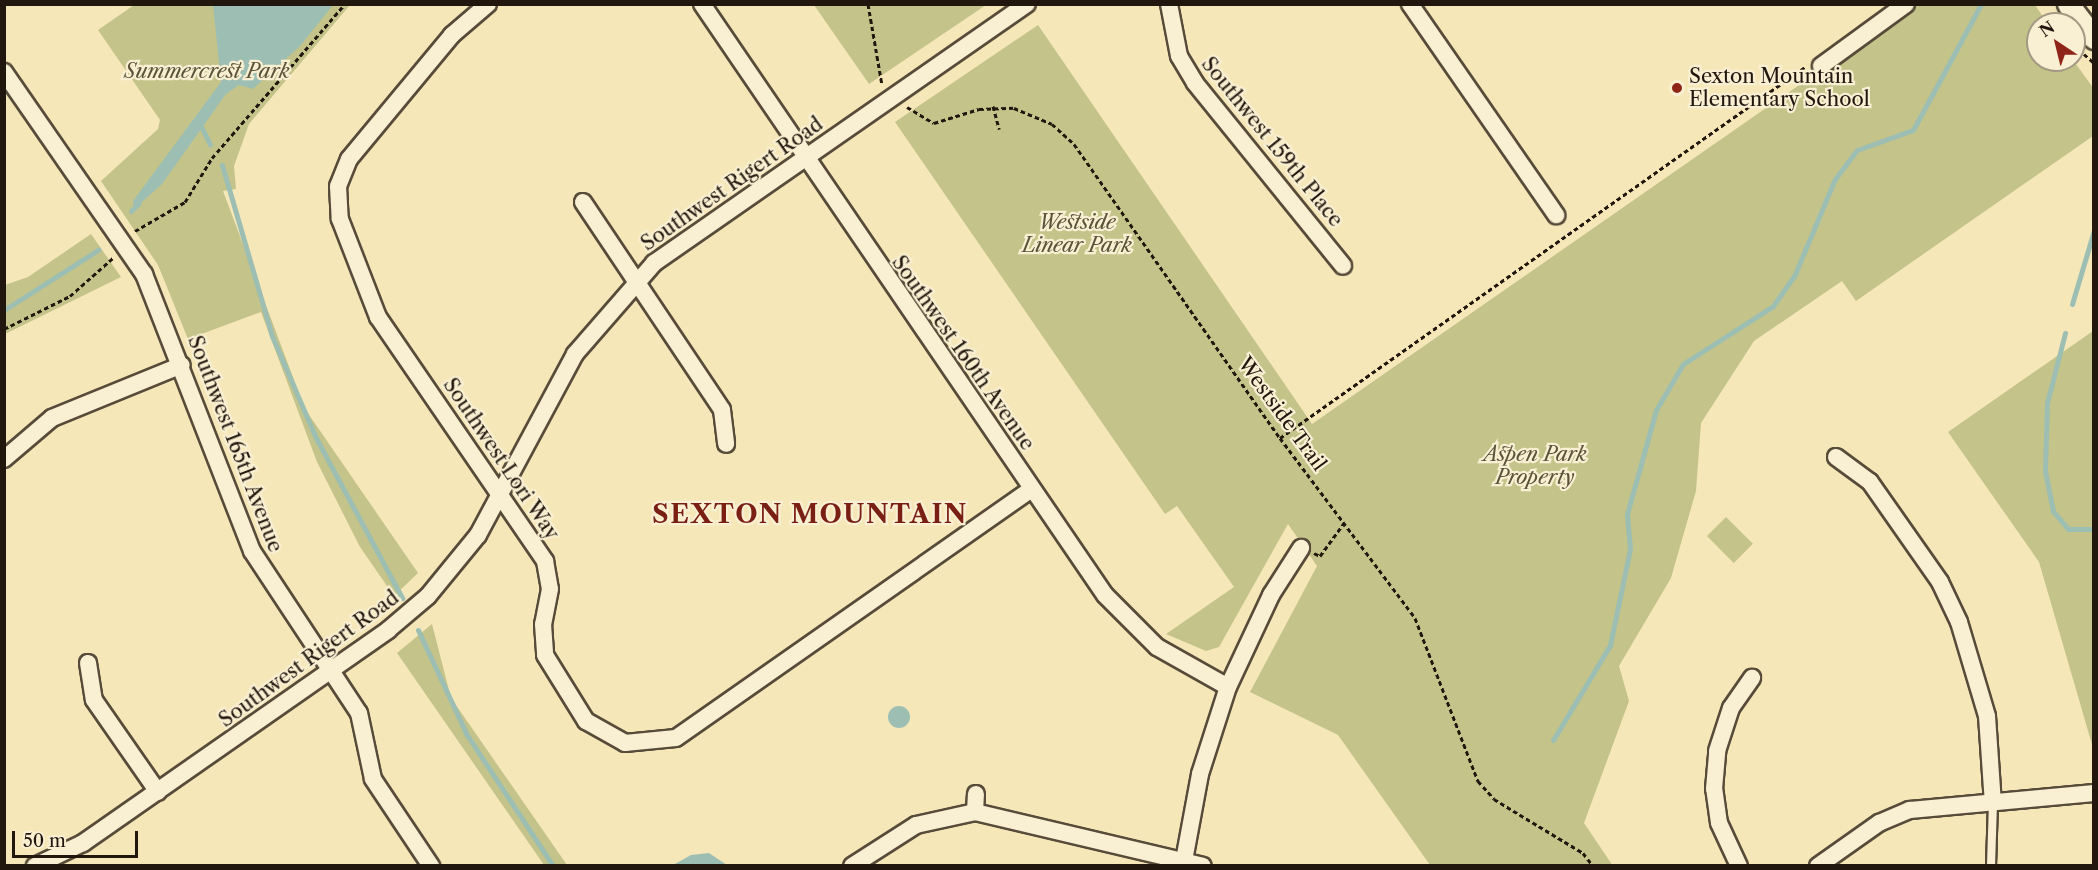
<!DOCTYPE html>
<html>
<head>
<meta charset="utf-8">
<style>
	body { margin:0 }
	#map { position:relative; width:2098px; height:870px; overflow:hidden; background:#f6e7b9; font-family:"Libre Caslon Text",serif }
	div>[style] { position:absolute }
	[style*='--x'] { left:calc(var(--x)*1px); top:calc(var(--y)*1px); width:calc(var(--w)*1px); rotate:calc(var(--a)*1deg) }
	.green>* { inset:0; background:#c3c38a; transform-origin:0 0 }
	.water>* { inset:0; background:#9dbfb3 }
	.round { border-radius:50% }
	.stream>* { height:5px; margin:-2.5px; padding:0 2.5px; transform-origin:2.5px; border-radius:2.5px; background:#9dbfb3 }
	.path>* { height:3px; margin-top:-1.5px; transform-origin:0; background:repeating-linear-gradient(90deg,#22170e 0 4.5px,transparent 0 7.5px) }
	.roads { filter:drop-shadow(2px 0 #574b39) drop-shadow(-2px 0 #574b39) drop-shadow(0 2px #574b39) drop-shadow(0 -2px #574b39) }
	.service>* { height:8px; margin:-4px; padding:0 4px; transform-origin:4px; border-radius:4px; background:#f9efd2 }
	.minor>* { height:16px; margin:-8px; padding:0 8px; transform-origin:8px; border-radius:8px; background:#f9efd2 }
	.tertiary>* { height:21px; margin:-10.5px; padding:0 10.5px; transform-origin:10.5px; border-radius:10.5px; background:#f9efd2 }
	.dots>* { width:16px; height:16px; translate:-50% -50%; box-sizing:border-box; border:3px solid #f9efd2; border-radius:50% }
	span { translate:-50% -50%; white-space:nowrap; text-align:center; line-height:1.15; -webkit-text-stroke:4.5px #f9efd2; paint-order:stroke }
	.park-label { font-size:20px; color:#5a5339; font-style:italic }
	.poi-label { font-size:20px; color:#22170e }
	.left { translate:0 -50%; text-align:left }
	.street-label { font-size:20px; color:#22170e }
	.district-label { font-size:26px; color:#7a1f14; font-weight:700; letter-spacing:1.5px }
	.frame { position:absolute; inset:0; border:6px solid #22170e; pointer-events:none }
	.north { position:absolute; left:2026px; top:12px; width:60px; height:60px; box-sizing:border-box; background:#f9efd2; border:2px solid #a39984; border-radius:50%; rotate:325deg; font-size:16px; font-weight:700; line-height:24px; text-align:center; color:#22170e }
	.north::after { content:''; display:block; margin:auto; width:21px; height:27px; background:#8f2418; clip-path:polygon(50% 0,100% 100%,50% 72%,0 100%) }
	.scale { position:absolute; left:12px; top:831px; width:126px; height:27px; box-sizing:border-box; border:3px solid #22170e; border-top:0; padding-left:8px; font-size:18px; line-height:21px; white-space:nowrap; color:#22170e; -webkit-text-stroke:4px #f9efd2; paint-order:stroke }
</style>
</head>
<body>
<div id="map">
	<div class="green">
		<div style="clip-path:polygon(134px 5px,350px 5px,249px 124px,234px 166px,236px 189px,223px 191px,305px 409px,418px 573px,394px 596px,360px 547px,317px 462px,261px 312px,188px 339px,158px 265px,101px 181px,158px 129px,160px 120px,98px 30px)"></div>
		<div style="clip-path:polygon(814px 5px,986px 5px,869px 84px)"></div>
		<div style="clip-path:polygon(1914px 5px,2035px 5px,2048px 24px,2038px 24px,2038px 60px,2073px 60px,2094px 89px,2093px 136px,1856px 301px,1842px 281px,1754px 341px,1701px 423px,1696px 491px,1671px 578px,1619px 666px,1629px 701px,1584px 823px,1613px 866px,1430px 865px,1338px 735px,1250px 692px,1317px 566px,1288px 524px,1219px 647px,1206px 651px,1166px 634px,1234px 587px,1177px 506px,1165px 514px,895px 122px,1038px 25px,1312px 424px)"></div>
		<div style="clip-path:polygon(91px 234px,121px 277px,5px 334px,5px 285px,28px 277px)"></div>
		<div style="clip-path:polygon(2093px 331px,2093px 748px,2039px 562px,1948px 432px)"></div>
		<div style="left:1726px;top:517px;width:38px;height:27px;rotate:45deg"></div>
		<div style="clip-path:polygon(432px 624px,451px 698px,567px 865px,544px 865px,397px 653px)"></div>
	</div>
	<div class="water">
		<div style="clip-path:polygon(213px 5px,333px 5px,300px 46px,253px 89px,239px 85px,226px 94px,162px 184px,134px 209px,133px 201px,221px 82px)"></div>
		<div class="round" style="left:888px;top:706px;width:22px;height:22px"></div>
		<div style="clip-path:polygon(709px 853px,727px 865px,673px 865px,691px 855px)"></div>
	</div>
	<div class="stream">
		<div style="--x:199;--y:122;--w:25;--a:64"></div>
		<div style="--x:222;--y:165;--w:178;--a:73.7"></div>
		<div style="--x:272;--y:336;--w:111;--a:66.7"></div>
		<div style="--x:316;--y:438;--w:182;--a:61.7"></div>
		<div style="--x:131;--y:211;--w:11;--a:-45"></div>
		<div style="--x:2072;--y:304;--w:77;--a:-73.4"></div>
		<div style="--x:4;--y:310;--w:112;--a:-32.6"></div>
		<div style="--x:2065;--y:333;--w:72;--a:104.4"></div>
		<div style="--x:2047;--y:403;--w:68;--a:91.7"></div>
		<div style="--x:2045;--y:471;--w:41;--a:78.7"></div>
		<div style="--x:2053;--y:511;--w:23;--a:50"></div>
		<div style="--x:2068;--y:529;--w:26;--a:0"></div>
		<div style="--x:418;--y:630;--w:116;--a:65"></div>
		<div style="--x:467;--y:735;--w:157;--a:56.7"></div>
		<div style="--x:1553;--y:740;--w:111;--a:-59"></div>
		<div style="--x:1610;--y:645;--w:98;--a:-78.2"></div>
		<div style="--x:1630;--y:549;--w:35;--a:-95"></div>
		<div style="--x:1627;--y:514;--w:108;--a:-74.4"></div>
		<div style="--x:1656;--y:410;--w:53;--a:-59.6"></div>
		<div style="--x:1683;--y:364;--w:107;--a:-32.8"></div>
		<div style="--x:1773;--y:306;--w:39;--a:-55"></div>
		<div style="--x:1795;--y:274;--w:103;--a:-67.2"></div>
		<div style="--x:1835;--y:179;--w:36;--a:-53"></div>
		<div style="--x:1857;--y:150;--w:59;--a:-19.7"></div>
		<div style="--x:1913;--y:130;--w:143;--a:-61.6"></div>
	</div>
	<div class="path">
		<div style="--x:868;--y:4;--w:82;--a:80.2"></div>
		<div style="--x:2084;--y:54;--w:13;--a:42"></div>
		<div style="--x:993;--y:106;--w:24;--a:75"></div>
		<div style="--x:907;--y:107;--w:31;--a:31"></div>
		<div style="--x:934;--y:123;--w:47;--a:-17.3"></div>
		<div style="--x:979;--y:109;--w:35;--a:-2"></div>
		<div style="--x:1014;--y:108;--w:41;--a:22.8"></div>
		<div style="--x:1052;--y:124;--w:30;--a:42"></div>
		<div style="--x:1074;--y:144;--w:359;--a:55"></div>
		<div style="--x:1280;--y:438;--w:225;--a:53.1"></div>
		<div style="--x:1415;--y:618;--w:175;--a:68.9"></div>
		<div style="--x:1478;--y:781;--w:24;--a:48"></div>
		<div style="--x:1494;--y:799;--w:104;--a:31.2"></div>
		<div style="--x:1583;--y:853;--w:16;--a:52"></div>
		<div style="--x:135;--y:231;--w:58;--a:-30.1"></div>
		<div style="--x:185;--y:202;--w:52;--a:-58.5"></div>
		<div style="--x:212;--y:158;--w:203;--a:-49.2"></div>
		<div style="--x:4;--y:329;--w:74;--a:-26.6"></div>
		<div style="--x:70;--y:296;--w:59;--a:-41.6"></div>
		<div style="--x:1280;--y:438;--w:643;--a:-35.25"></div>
		<div style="--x:1314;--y:553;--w:7;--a:27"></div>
		<div style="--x:1320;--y:556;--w:41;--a:-54"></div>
	</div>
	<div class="roads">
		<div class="service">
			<div style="--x:1991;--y:866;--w:63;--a:-88.2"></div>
		</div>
		<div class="minor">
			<div style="--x:488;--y:4;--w:48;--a:139.3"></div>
			<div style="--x:452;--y:35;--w:161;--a:129.7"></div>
			<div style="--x:349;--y:159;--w:29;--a:112"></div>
			<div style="--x:338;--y:186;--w:33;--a:87"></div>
			<div style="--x:340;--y:219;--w:105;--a:68.8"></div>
			<div style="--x:378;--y:317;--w:296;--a:55.6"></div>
			<div style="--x:545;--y:561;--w:28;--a:80"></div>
			<div style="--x:550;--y:589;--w:36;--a:101"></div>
			<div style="--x:543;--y:624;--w:31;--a:86"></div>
			<div style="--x:545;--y:655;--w:78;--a:58.2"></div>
			<div style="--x:586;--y:721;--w:45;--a:29.4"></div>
			<div style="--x:625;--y:743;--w:51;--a:-5.6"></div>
			<div style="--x:676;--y:738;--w:434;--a:-35"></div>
			<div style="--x:702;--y:4;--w:715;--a:55.71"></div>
			<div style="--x:1105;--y:595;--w:74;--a:45"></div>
			<div style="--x:1157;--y:647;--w:81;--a:29.4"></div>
			<div style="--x:1169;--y:4;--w:53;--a:79.1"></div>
			<div style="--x:1179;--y:56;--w:31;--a:59"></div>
			<div style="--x:1195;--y:83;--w:235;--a:51"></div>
			<div style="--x:1410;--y:4;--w:257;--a:55.3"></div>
			<div style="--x:1821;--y:66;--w:105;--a:-36.1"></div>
			<div style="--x:4;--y:72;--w:246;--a:55.3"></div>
			<div style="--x:144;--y:274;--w:297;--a:68.7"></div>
			<div style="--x:252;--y:551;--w:194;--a:56.6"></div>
			<div style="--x:359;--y:713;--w:67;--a:78"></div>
			<div style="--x:373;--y:779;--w:105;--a:56.3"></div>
			<div style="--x:583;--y:202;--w:250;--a:56.2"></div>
			<div style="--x:722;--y:410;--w:34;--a:83"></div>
			<div style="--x:1836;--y:457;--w:42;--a:36.3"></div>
			<div style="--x:1870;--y:482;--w:122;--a:55"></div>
			<div style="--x:1940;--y:582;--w:44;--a:64.6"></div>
			<div style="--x:1959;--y:622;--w:98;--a:73.4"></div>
			<div style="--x:1987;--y:716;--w:87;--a:86.1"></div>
			<div style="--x:4;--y:459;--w:63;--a:-40.5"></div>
			<div style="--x:52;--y:418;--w:140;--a:-22.2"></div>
			<div style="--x:88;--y:663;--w:37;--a:81"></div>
			<div style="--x:94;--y:700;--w:112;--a:55.2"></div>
			<div style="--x:975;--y:812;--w:18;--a:-87"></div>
			<div style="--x:35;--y:866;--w:53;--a:-25.6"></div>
			<div style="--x:83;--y:843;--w:372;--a:-34.9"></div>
			<div style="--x:388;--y:630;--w:52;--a:-40.4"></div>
			<div style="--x:428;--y:596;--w:79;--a:-50.7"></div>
			<div style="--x:478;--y:535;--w:205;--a:-61.8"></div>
			<div style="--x:575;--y:354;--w:121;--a:-49"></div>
			<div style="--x:654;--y:263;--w:454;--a:-34.8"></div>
			<div style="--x:852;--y:866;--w:76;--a:-32.6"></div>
			<div style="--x:916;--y:825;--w:60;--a:-12.4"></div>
			<div style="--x:975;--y:812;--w:234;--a:13.3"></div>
			<div style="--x:1183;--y:866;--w:94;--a:-79.5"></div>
			<div style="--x:1200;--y:774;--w:91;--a:-72.2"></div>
			<div style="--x:1228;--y:687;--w:102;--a:-64.9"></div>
			<div style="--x:1271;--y:595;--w:56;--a:-57.4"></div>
			<div style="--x:1739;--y:866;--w:47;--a:-114.9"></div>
			<div style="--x:1719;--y:823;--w:34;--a:-98"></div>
			<div style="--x:1714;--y:789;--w:38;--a:-85"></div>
			<div style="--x:1717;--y:751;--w:45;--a:-72"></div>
			<div style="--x:1731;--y:708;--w:37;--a:-55"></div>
			<div style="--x:1818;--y:866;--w:75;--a:-35.2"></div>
			<div style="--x:1879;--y:823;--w:34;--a:-23"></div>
			<div style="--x:1910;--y:810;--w:185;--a:-5.3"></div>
		</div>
		<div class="tertiary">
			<div style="--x:2068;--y:4;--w:43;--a:52.6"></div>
		</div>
	</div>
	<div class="dots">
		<div style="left:1677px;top:88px;background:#8f2418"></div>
	</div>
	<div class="park-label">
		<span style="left:207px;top:71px">Summercrest Park</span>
		<span style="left:1077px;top:234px">Westside<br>Linear Park</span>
		<span style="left:1535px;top:466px">Aspen Park<br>Property</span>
	</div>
	<div class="poi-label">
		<span class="left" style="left:1689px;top:88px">Sexton Mountain<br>Elementary School</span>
	</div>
	<div class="street-label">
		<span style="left:1272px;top:142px;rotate:51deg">Southwest 159th Place</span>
		<span style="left:732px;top:184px;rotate:-35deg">Southwest Rigert Road</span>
		<span style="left:963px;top:353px;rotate:55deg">Southwest 160th Avenue</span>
		<span style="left:1282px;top:414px;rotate:54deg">Westside Trail</span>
		<span style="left:235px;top:444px;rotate:69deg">Southwest 165th Avenue</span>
		<span style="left:501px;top:459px;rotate:56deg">Southwest Lori Way</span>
		<span style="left:309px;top:659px;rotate:-36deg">Southwest Rigert Road</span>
	</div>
	<div class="district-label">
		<span style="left:810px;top:515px">SEXTON MOUNTAIN</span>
	</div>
	<div class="frame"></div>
	<div class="north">N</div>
	<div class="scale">50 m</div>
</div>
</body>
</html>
